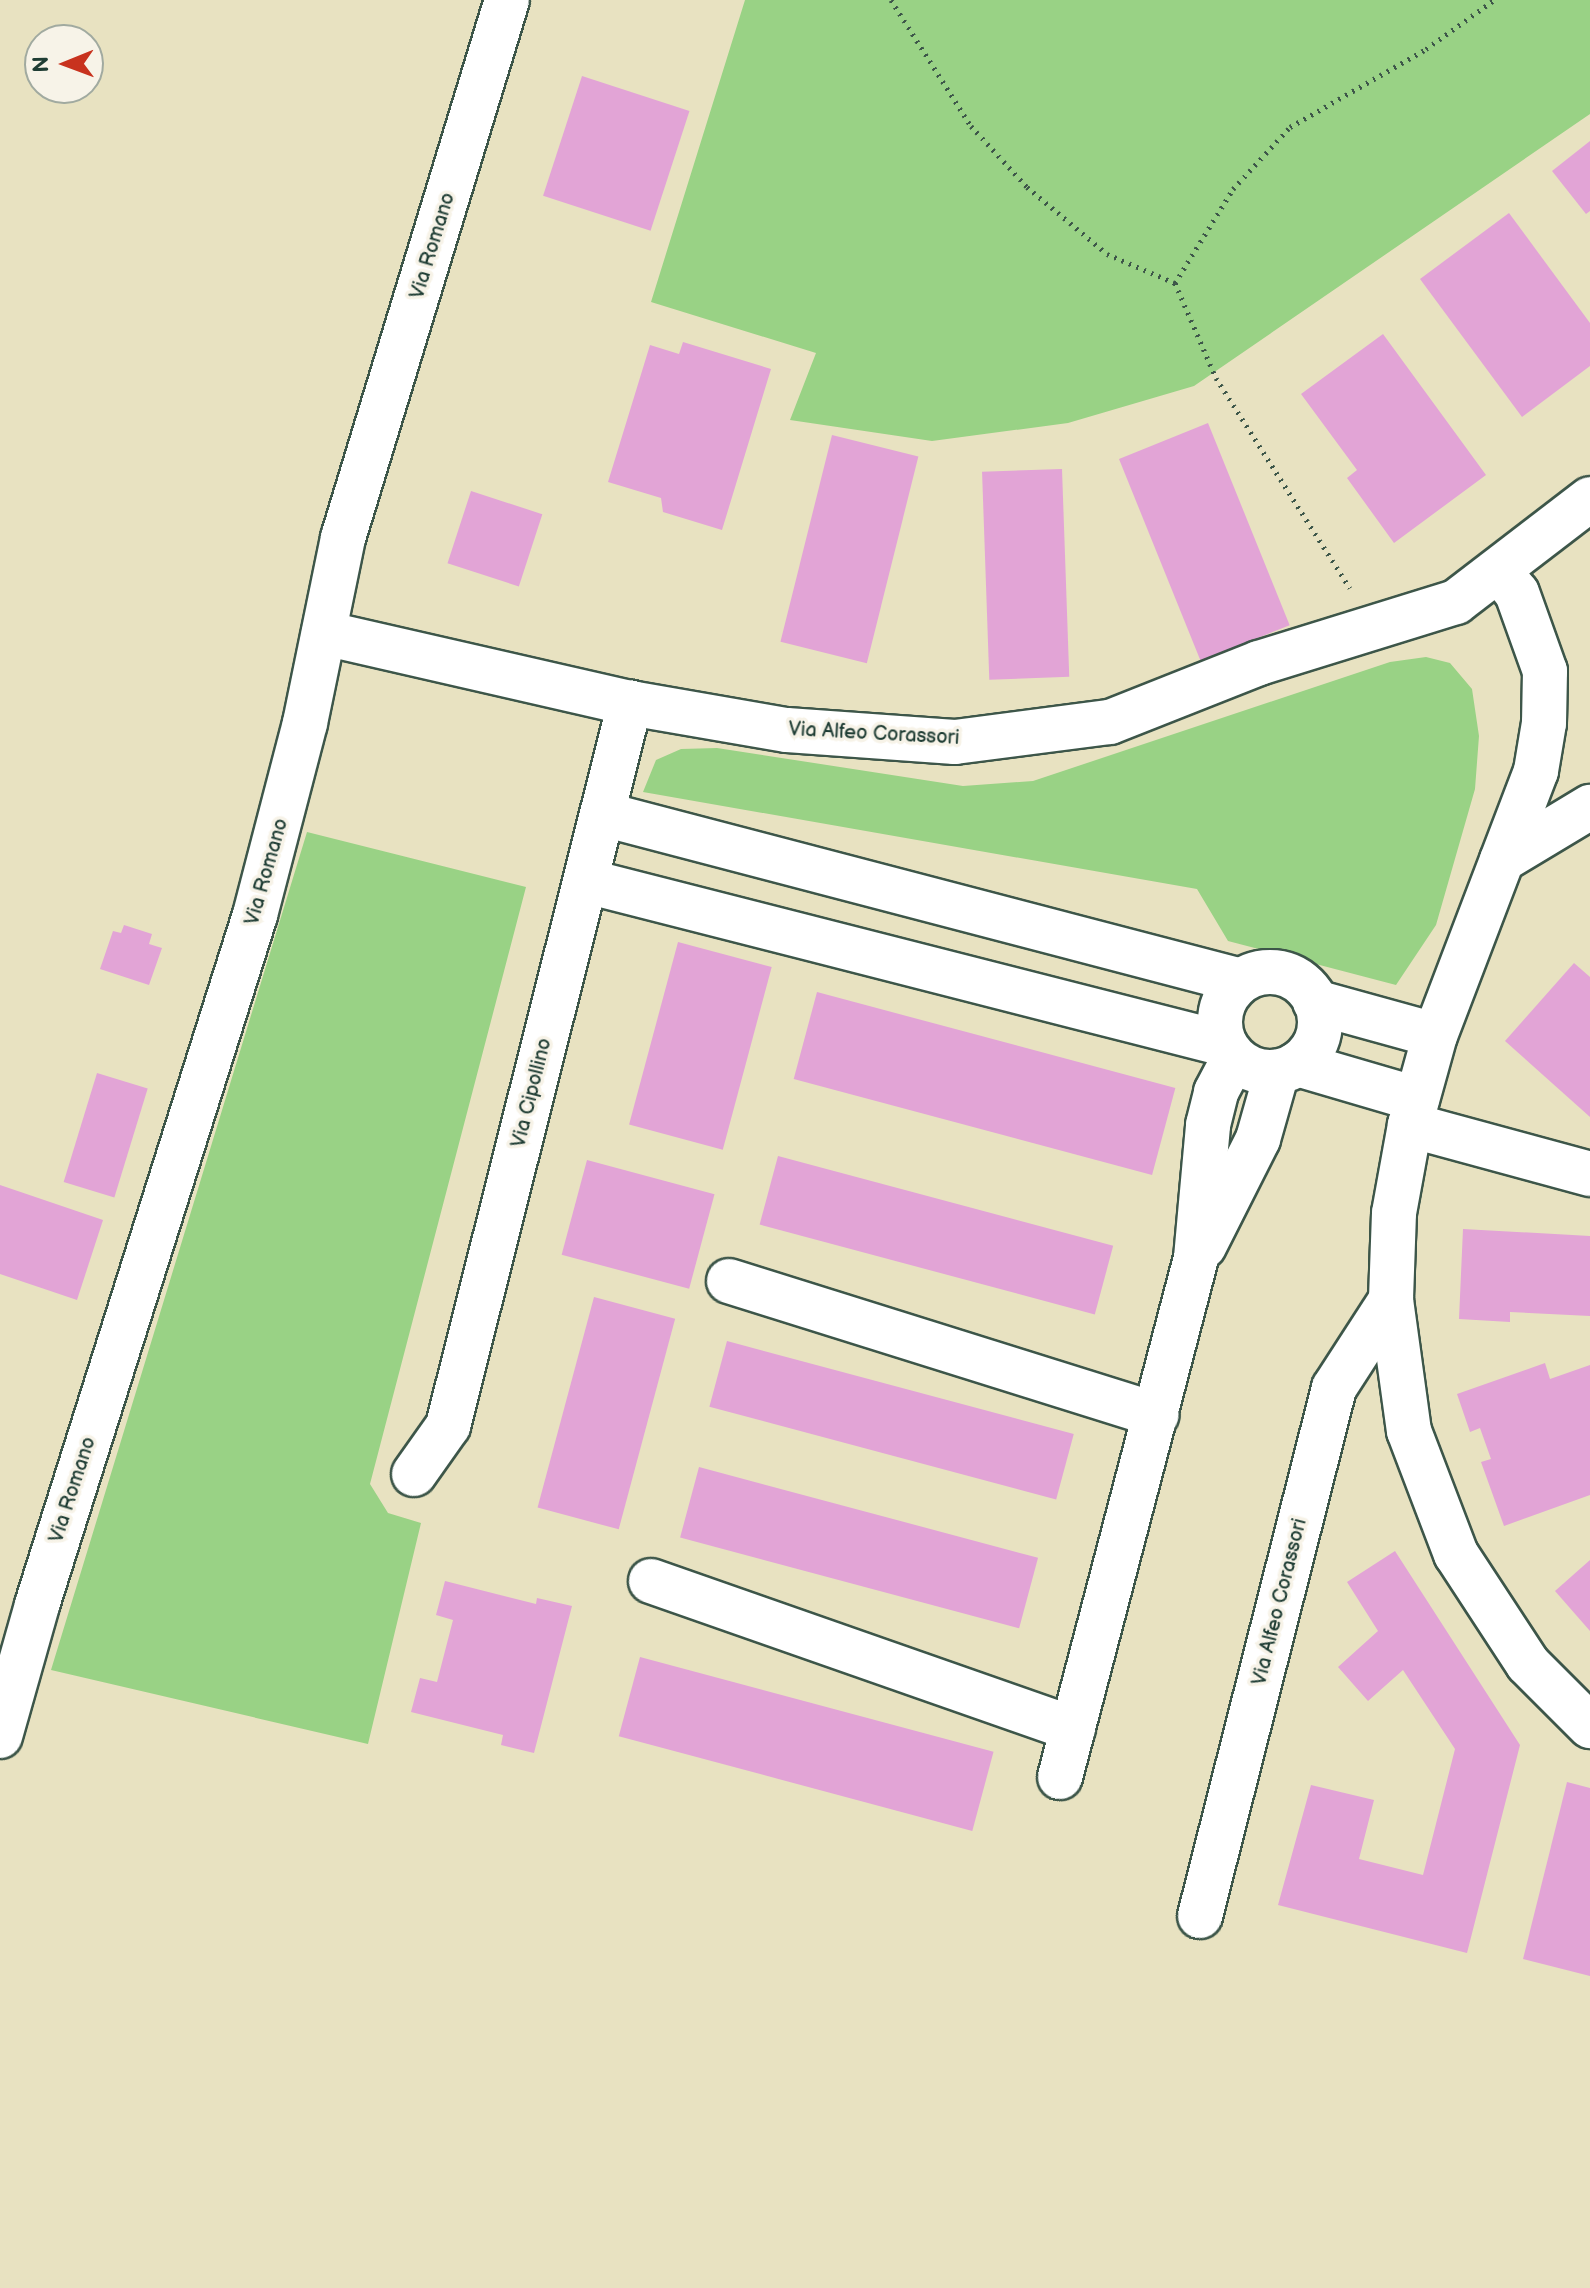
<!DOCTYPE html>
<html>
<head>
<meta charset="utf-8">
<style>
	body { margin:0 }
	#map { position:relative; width:1590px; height:2288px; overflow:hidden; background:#e8e2c1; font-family:"Balsamiq Sans",sans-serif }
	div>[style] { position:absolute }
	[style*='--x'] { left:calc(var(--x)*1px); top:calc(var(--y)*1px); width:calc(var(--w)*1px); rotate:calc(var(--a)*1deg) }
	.green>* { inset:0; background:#99d285 }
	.building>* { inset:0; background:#e2a4d6; transform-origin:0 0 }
	.path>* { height:5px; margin-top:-2.5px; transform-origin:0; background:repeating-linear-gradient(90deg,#3d5649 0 2px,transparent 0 8px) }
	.roads { filter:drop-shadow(2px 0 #3d5649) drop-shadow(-2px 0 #3d5649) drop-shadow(0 2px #3d5649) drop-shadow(0 -2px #3d5649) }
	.street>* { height:44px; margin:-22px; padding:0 22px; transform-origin:22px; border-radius:22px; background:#fff }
	.street>.ring { margin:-22px; padding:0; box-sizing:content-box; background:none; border:44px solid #fff; border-radius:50% }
	span { translate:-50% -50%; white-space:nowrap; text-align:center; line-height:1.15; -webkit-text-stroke:7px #f7f3e8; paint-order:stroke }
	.street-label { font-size:20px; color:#1f3d34 }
	.north { position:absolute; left:24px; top:24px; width:80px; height:80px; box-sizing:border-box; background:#f7f3e8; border:2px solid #a1aaa0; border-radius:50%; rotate:269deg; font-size:22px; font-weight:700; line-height:32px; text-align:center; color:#1f3d34 }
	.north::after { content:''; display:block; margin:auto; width:28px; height:36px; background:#c8321e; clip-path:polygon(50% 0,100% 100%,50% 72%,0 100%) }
</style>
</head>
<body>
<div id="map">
	<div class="green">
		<div style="clip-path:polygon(745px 0,1590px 0,1590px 114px,1194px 386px,1068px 423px,932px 441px,790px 420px,816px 353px,651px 302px)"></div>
		<div style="clip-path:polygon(1426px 657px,1450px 663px,1472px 689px,1479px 736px,1475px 789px,1436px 925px,1396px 985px,1228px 941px,1197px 889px,643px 792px,656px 760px,681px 749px,717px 748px,963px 786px,1033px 781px,1390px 662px)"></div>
		<div style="clip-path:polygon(307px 832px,526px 887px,370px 1484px,388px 1513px,421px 1523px,368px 1744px,51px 1670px)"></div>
	</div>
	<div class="building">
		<div style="left:582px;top:76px;width:113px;height:126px;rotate:18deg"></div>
		<div style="clip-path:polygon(1590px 141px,1590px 211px,1586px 214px,1552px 171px)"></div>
		<div style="clip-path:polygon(1509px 213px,1590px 323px,1590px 366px,1522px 417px,1420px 279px)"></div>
		<div style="clip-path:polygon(1383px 334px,1486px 475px,1394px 543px,1347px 478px,1357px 470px,1301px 394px)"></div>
		<div style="clip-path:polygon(683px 342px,771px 369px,722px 530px,663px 512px,661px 498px,608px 482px,650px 345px,679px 354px)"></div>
		<div style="left:1208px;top:423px;width:218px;height:96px;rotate:68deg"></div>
		<div style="left:832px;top:435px;width:89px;height:213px;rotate:14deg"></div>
		<div style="left:1062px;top:469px;width:208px;height:80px;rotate:88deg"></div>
		<div style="left:471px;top:491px;width:75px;height:76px;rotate:18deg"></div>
		<div style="clip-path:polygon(124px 925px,152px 934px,149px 944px,162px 948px,149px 985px,100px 969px,113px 931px,121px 933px)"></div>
		<div style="left:678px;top:942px;width:97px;height:189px;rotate:15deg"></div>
		<div style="clip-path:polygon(1574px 963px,1590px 977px,1590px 1117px,1505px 1041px)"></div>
		<div style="left:817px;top:992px;width:371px;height:90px;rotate:15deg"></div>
		<div style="left:97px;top:1073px;width:53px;height:114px;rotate:17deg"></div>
		<div style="left:778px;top:1156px;width:347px;height:71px;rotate:15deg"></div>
		<div style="left:587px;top:1160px;width:132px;height:98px;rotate:15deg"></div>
		<div style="clip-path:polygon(0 1185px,103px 1220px,77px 1300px,0 1274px)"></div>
		<div style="clip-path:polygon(1463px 1229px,1590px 1236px,1590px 1316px,1510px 1312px,1510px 1322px,1459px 1319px)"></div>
		<div style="left:594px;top:1297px;width:84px;height:218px;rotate:15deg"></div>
		<div style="left:727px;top:1341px;width:359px;height:68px;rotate:15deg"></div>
		<div style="clip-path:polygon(1545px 1363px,1550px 1379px,1590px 1365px,1590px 1495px,1504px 1526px,1481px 1462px,1491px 1459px,1480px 1428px,1470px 1432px,1457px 1394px)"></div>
		<div style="left:699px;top:1467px;width:351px;height:73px;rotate:15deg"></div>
		<div style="clip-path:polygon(1395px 1551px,1520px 1745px,1467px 1953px,1278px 1905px,1311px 1785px,1374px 1800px,1359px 1859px,1423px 1875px,1455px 1749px,1403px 1670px,1368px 1701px,1338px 1667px,1378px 1631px,1347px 1582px)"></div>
		<div style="clip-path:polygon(1590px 1560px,1590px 1631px,1555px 1591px)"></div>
		<div style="clip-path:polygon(445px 1581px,536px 1604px,537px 1598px,572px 1606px,534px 1753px,501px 1745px,503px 1735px,411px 1712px,420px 1678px,437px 1682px,453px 1620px,436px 1615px)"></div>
		<div style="left:640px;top:1657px;width:366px;height:82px;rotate:15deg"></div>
		<div style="clip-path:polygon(1567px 1782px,1590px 1788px,1590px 1976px,1523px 1959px)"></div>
	</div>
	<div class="path">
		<div style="--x:891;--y:0;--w:149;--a:57.6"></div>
		<div style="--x:971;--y:126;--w:83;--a:47.4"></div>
		<div style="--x:1027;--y:187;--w:104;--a:39.9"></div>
		<div style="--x:1107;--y:254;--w:74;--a:23.1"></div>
		<div style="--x:1175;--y:283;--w:103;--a:66.7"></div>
		<div style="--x:1216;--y:378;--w:249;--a:57.5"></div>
		<div style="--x:1175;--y:283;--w:110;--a:-58.3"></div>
		<div style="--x:1233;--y:189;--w:84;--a:-47.4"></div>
		<div style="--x:1290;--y:127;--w:157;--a:-29.8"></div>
		<div style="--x:1426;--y:49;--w:84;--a:-35.8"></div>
	</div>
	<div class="roads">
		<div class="street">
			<div style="--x:1499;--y:571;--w:28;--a:51"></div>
			<div style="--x:1517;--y:593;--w:83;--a:70.3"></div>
			<div style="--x:1545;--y:671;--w:52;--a:91.1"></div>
			<div style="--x:1544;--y:723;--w:49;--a:99.5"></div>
			<div style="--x:1536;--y:771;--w:283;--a:110.9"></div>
			<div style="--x:1435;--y:1035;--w:93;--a:105.5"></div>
			<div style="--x:1410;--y:1125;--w:89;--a:100.3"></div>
			<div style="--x:1394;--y:1213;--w:87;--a:92"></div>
			<div style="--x:1391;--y:1300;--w:132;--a:82.2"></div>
			<div style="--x:1409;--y:1431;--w:132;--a:69.1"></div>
			<div style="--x:1456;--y:1554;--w:131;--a:56.8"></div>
			<div style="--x:1528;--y:1664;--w:88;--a:45"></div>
			<div style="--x:324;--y:633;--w:314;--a:12.9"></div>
			<div style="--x:630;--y:703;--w:159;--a:9.8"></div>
			<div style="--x:787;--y:730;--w:168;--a:4.1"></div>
			<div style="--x:955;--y:742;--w:156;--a:-7.4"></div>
			<div style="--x:1110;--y:722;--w:160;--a:-21.6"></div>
			<div style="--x:1259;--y:663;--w:206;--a:-17.2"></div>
			<div style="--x:1456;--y:602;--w:169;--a:-37.5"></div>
			<div style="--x:603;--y:814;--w:659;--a:14.67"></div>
			<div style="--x:1502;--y:860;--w:103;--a:-31.1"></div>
			<div style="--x:586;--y:881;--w:659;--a:14.31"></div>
			<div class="ring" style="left:1220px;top:972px;width:56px;height:56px"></div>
			<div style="--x:1315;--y:1002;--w:124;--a:15.4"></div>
			<div style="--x:1297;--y:1064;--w:125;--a:16.3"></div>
			<div style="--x:1410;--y:1125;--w:187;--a:15.2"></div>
			<div style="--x:1204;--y:1246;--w:120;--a:-63.2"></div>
			<div style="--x:1258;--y:1139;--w:70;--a:-74.2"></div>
			<div style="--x:729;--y:1281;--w:448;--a:17.4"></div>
			<div style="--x:414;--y:1474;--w:59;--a:-54.7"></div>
			<div style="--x:448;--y:1426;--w:746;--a:-75.87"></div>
			<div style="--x:651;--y:1581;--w:447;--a:19.3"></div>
			<div style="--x:0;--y:1736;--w:136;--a:-74.2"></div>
			<div style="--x:37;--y:1605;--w:724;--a:-72.47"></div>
			<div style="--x:255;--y:915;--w:198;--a:-75.4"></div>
			<div style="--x:305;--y:723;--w:189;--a:-78.4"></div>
			<div style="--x:343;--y:538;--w:562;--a:-73.05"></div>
			<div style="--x:1060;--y:1777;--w:537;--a:-75.32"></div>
			<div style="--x:1196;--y:1258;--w:134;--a:-84.8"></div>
			<div style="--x:1208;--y:1125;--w:34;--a:-76"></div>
			<div style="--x:1216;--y:1092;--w:38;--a:-62"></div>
			<div style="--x:1200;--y:1916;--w:545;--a:-75.76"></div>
			<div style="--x:1334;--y:1388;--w:105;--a:-57.1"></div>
		</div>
	</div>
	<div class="street-label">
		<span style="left:433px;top:246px;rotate:-73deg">Via Romano</span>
		<span style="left:874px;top:734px;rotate:3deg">Via Alfeo Corassori</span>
		<span style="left:267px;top:872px;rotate:-74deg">Via Romano</span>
		<span style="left:532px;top:1093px;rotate:-76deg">Via Cipollino</span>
		<span style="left:73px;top:1490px;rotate:-72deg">Via Romano</span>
		<span style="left:1280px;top:1602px;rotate:-76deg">Via Alfeo Corassori</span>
	</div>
	<div class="north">N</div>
</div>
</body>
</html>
